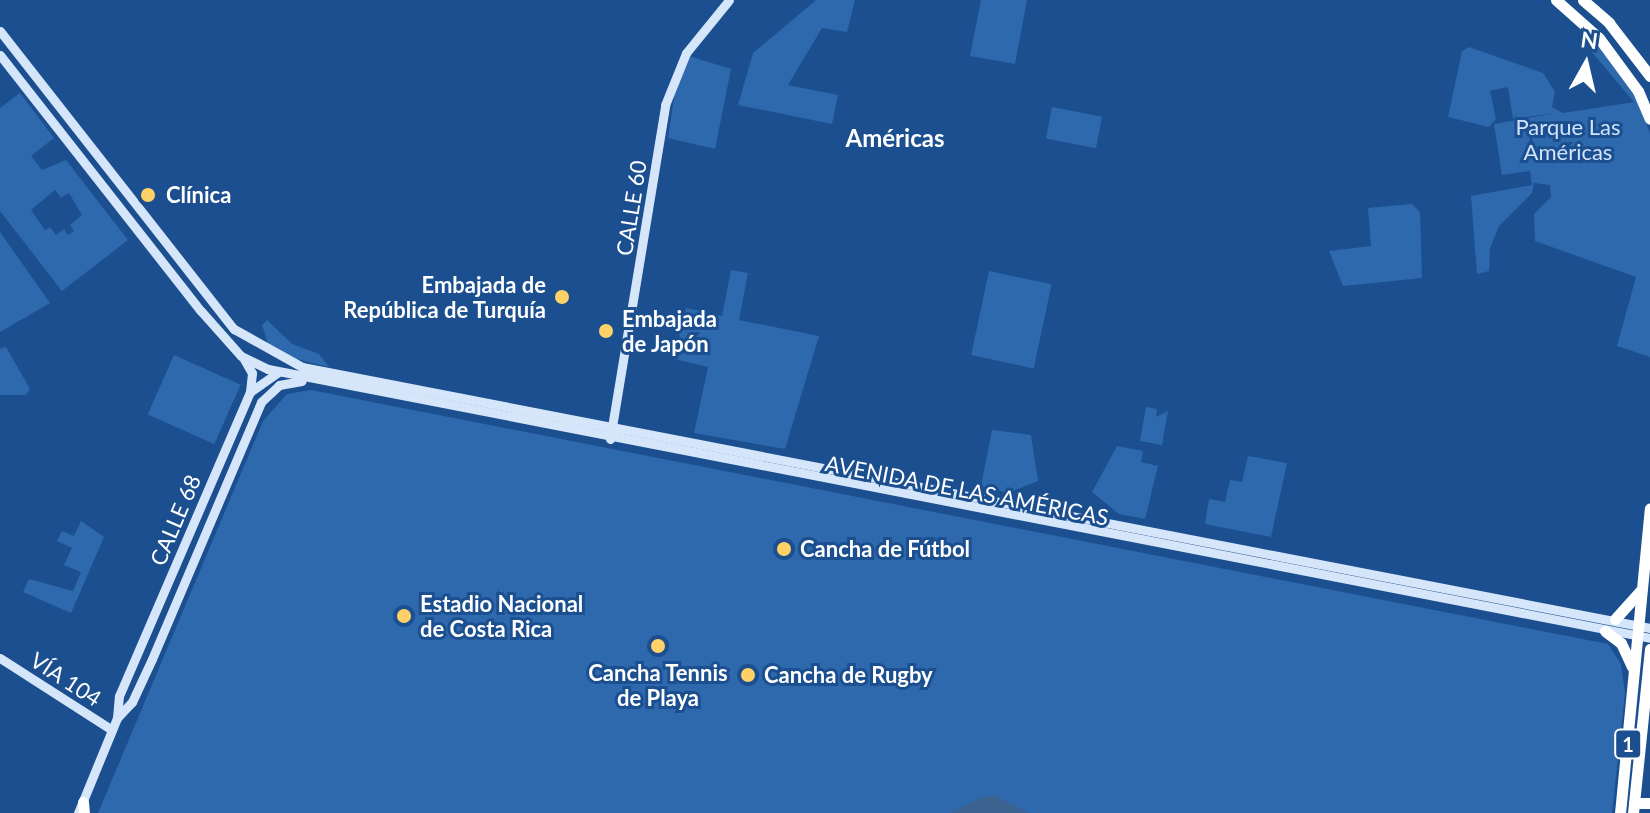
<!DOCTYPE html>
<html>
<head>
<meta charset="utf-8">
<style>
	body { margin:0 }
	#map { position:relative; width:1650px; height:813px; overflow:hidden; background:#1b4f8f; font-family:Lato,sans-serif }
	div>[style] { position:absolute }
	[style*='--x'] { left:calc(var(--x)*1px); top:calc(var(--y)*1px); width:calc(var(--w)*1px); rotate:calc(var(--a)*1deg) }
	.green>* { inset:0; background:#2e69ad; transform-origin:0 0 }
	.water>* { inset:0; background:#3c6290 }
	.secondary>* { height:9px; margin:-4.5px; padding:0 4.5px; transform-origin:4.5px; border-radius:4.5px; background:#d6e6fa }
	.highway>* { height:11px; margin:-5.5px; padding:0 5.5px; transform-origin:5.5px; border-radius:5.5px; background:#fff }
	.dots>* { width:22px; height:22px; translate:-50% -50%; box-sizing:border-box; border:4px solid #1b4f8f; border-radius:50% }
	span { translate:-50% -50%; white-space:nowrap; text-align:center; line-height:1.15; -webkit-text-stroke:6px #1b4f8f; paint-order:stroke }
	.shield-label span { padding:2px 6px; background:#1b4f8f; border:2px solid; border-radius:6px; -webkit-text-stroke-width:0 }
	.shield-label { font-size:20px; color:#fff; font-weight:700 }
	.park-label { font-size:22px; color:#cfe3fa }
	.poi-label { font-size:22px; color:#fff; font-weight:700 }
	.left { translate:0 -50%; text-align:left }
	.right { translate:-100% -50%; text-align:right }
	.street-label { font-size:22px; color:#fff }
	.neighbourhood-label { font-size:24px; color:#fff; font-weight:700 }
	.north { position:absolute; left:1546px; top:24px; width:80px; height:80px; -webkit-text-stroke:6px #1b4f8f; paint-order:stroke; rotate:8deg; font-size:22px; font-weight:700; line-height:32px; text-align:center; color:#fff }
	.north::after { content:''; display:block; margin:auto; width:28px; height:36px; background:#fff; clip-path:polygon(50% 0,100% 100%,50% 72%,0 100%) }
</style>
</head>
<body>
<div id="map">
	<div class="green">
		<div style="clip-path:polygon(816px 0,855px 0,847px 32px,822px 28px,788px 85px,838px 95px,832px 124px,738px 105px,753px 53px)"></div>
		<div style="clip-path:polygon(981px 0,1027px 0,1015px 64px,970px 56px)"></div>
		<div style="clip-path:polygon(1586px 28px,1637px 100px,1650px 133px,1650px 357px,1617px 346px,1636px 277px,1535px 241px,1534px 214px,1551px 197px,1550px 185px,1534px 183px,1532px 193px,1499px 226px,1490px 248px,1489px 271px,1477px 274px,1471px 196px,1532px 185px,1530px 171px,1502px 175px,1494px 124px,1556px 113px,1513px 119px,1508px 87px,1490px 91px,1496px 119px,1489px 127px,1448px 117px,1462px 51px,1469px 47px,1543px 73px,1555px 92px,1552px 107px,1563px 113px,1634px 102px,1580px 38px)"></div>
		<div style="clip-path:polygon(689px 56px,731px 69px,715px 149px,668px 138px,675px 92px)"></div>
		<div style="clip-path:polygon(evenodd,20px 93px,54px 138px,31px 156px,42px 170px,66px 160px,128px 240px,62px 291px,0 211px,0 108px,20px 93px,55px 190px,61px 198px,69px 193px,82px 215px,70px 225px,74px 231px,68px 235px,64px 229px,56px 235px,50px 227px,45px 230px,31px 210px,55px 190px)"></div>
		<div style="left:1052px;top:107px;width:51px;height:32px;rotate:11deg"></div>
		<div style="clip-path:polygon(1412px 204px,1420px 212px,1422px 278px,1343px 286px,1329px 251px,1371px 246px,1368px 208px)"></div>
		<div style="clip-path:polygon(0 232px,50px 303px,0 332px)"></div>
		<div style="clip-path:polygon(731px 270px,748px 273px,739px 320px,819px 336px,785px 449px,694px 433px,708px 367px,674px 359px,686px 308px,722px 316px)"></div>
		<div style="left:989px;top:271px;width:64px;height:86px;rotate:12deg"></div>
		<div style="clip-path:polygon(267px 320px,292px 344px,319px 354px,329px 367px,284px 356px,268px 344px,262px 325px)"></div>
		<div style="clip-path:polygon(6px 347px,30px 389px,26px 395px,0 395px,0 349px)"></div>
		<div style="left:174px;top:355px;width:73px;height:65px;rotate:24deg"></div>
		<div style="clip-path:polygon(311px 390px,1608px 644px,1621px 664px,1625px 693px,1612px 813px,98px 813px,263px 421px,287px 394px)"></div>
		<div style="clip-path:polygon(1146px 407px,1157px 409px,1156px 417px,1168px 411px,1162px 445px,1140px 441px)"></div>
		<div style="clip-path:polygon(992px 430px,1031px 435px,1038px 481px,1008px 493px,981px 486px)"></div>
		<div style="clip-path:polygon(1117px 446px,1143px 451px,1141px 462px,1158px 466px,1145px 519px,1119px 514px,1092px 492px)"></div>
		<div style="clip-path:polygon(1248px 456px,1287px 463px,1271px 537px,1205px 524px,1209px 499px,1225px 502px,1230px 480px,1242px 482px)"></div>
		<div style="clip-path:polygon(81px 521px,104px 537px,71px 613px,23px 592px,29px 579px,73px 591px,81px 572px,64px 565px,72px 548px,57px 541px,62px 531px,74px 536px)"></div>
	</div>
	<div class="water">
		<div style="clip-path:polygon(993px 795px,1029px 813px,950px 813px,981px 798px)"></div>
	</div>
	<div class="secondary">
		<div style="--x:0;--y:31;--w:379;--a:51.9"></div>
		<div style="--x:234;--y:329;--w:78;--a:29.2"></div>
		<div style="--x:302;--y:367;--w:1373;--a:10.96"></div>
		<div style="--x:0;--y:55;--w:325;--a:51.9"></div>
		<div style="--x:201;--y:311;--w:60;--a:48.4"></div>
		<div style="--x:241;--y:356;--w:30;--a:26"></div>
		<div style="--x:268;--y:369;--w:1408;--a:11.01"></div>
		<div style="--x:250;--y:392;--w:35;--a:-35"></div>
		<div style="--x:610;--y:439;--w:338;--a:-80.6"></div>
		<div style="--x:665;--y:105;--w:56;--a:-68"></div>
		<div style="--x:686;--y:53;--w:68;--a:-50.9"></div>
		<div style="--x:0;--y:658;--w:133;--a:32.7"></div>
		<div style="--x:117;--y:718;--w:22;--a:-47"></div>
		<div style="--x:132;--y:702;--w:47;--a:-65.1"></div>
		<div style="--x:152;--y:659;--w:279;--a:-67"></div>
		<div style="--x:261;--y:402;--w:25;--a:-43"></div>
		<div style="--x:279;--y:385;--w:23;--a:-10"></div>
		<div style="--x:78;--y:813;--w:103;--a:-67.7"></div>
		<div style="--x:117;--y:718;--w:22;--a:-85"></div>
		<div style="--x:119;--y:696;--w:331;--a:-66.7"></div>
		<div style="--x:250;--y:392;--w:19;--a:-84"></div>
		<div style="--x:252;--y:373;--w:16;--a:-120"></div>
	</div>
	<div class="highway">
		<div style="--x:1556;--y:0;--w:57;--a:41.5"></div>
		<div style="--x:1599;--y:38;--w:66;--a:53.7"></div>
		<div style="--x:1638;--y:91;--w:30;--a:67"></div>
		<div style="--x:1583;--y:0;--w:35;--a:41"></div>
		<div style="--x:1609;--y:23;--w:67;--a:52.3"></div>
		<div style="--x:1615;--y:619;--w:38;--a:-48"></div>
		<div style="--x:1605;--y:631;--w:20;--a:37"></div>
		<div style="--x:1621;--y:643;--w:26;--a:65"></div>
		<div style="--x:83;--y:802;--w:11;--a:85"></div>
		<div style="--x:1634;--y:803;--w:16;--a:0"></div>
		<div style="--x:1620;--y:813;--w:306;--a:-84.4"></div>
		<div style="--x:1633;--y:813;--w:165;--a:-84.1"></div>
	</div>
	<div class="dots">
		<div style="left:148px;top:195px;background:#ffd166"></div>
		<div style="left:562px;top:297px;background:#ffd166"></div>
		<div style="left:606px;top:331px;background:#ffd166"></div>
		<div style="left:784px;top:549px;background:#ffd166"></div>
		<div style="left:404px;top:616px;background:#ffd166"></div>
		<div style="left:658px;top:646px;background:#ffd166"></div>
		<div style="left:748px;top:675px;background:#ffd166"></div>
	</div>
	<div class="shield-label">
		<span style="left:1628px;top:744px">1</span>
	</div>
	<div class="park-label">
		<span style="left:1568px;top:139px">Parque Las<br>Américas</span>
	</div>
	<div class="poi-label">
		<span class="left" style="left:166px;top:195px">Clínica</span>
		<span class="right" style="left:546px;top:297px">Embajada de<br>República de Turquía</span>
		<span class="left" style="left:622px;top:331px">Embajada<br>de Japón</span>
		<span class="left" style="left:800px;top:549px">Cancha de Fútbol</span>
		<span class="left" style="left:420px;top:616px">Estadio Nacional<br>de Costa Rica</span>
		<span style="left:658px;top:685px">Cancha Tennis<br>de Playa</span>
		<span class="left" style="left:764px;top:675px">Cancha de Rugby</span>
	</div>
	<div class="street-label">
		<span style="left:631px;top:208px;rotate:-81deg">CALLE 60</span>
		<span style="left:967px;top:490px;rotate:11deg">AVENIDA DE LAS AMÉRICAS</span>
		<span style="left:175px;top:520px;rotate:-67deg">CALLE 68</span>
		<span style="left:66px;top:679px;rotate:33deg">VÍA 104</span>
	</div>
	<div class="neighbourhood-label">
		<span style="left:895px;top:138px">Américas</span>
	</div>
	<div class="north">N</div>
</div>
</body>
</html>
